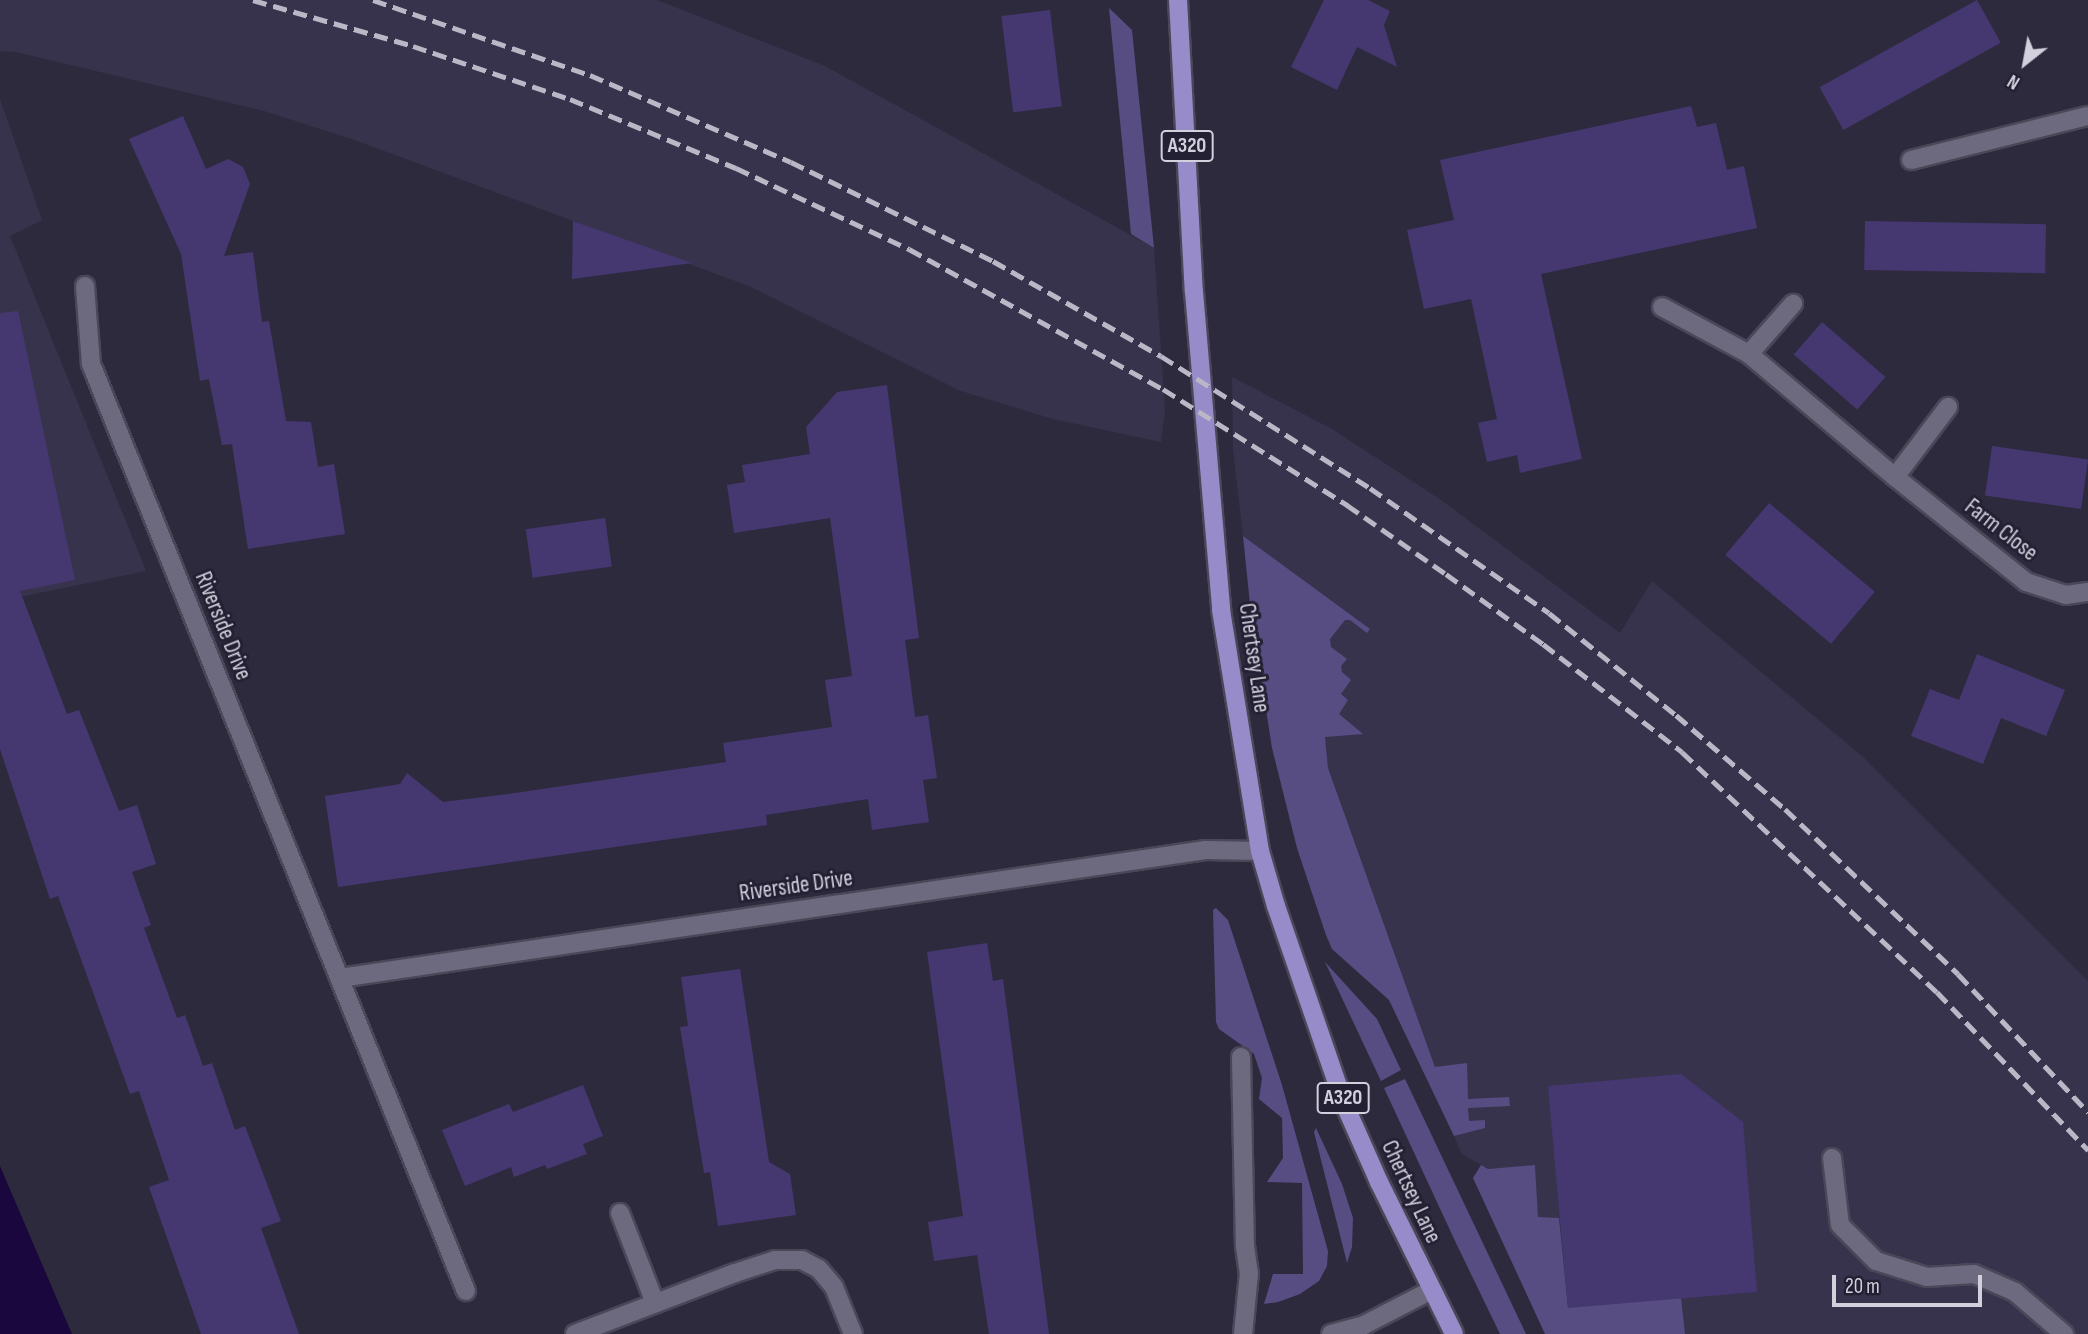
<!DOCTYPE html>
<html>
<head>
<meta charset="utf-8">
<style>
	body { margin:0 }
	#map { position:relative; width:2088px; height:1334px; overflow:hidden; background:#2e2a3e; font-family:"Sofia Sans Condensed",sans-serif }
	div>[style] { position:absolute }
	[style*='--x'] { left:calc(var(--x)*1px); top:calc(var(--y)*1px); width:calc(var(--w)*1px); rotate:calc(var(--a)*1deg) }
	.built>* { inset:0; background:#38334d }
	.green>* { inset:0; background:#584d82 }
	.water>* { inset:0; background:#1a073d }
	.building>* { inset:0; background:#453870; transform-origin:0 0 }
	.roads { filter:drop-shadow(2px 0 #4b4758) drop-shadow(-2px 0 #4b4758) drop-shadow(0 2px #4b4758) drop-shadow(0 -2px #4b4758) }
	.lane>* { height:18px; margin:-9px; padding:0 9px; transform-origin:9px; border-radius:9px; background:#6d6a80 }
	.street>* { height:18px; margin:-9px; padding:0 9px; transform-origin:9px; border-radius:9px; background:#6d6a80 }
	.primary>* { height:18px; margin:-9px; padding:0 9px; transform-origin:9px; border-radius:9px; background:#978cc9 }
	.rail>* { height:5px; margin-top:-2.5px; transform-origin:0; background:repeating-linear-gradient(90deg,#bab8c6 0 14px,transparent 0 21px) }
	span { translate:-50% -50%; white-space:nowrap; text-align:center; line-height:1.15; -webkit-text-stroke:6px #242033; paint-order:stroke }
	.shield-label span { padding:2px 5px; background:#242033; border:2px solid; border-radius:5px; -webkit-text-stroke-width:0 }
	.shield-label { font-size:21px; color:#d2d0dd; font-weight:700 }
	.street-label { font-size:23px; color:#d2d0dd }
	.north { position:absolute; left:1990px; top:28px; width:70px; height:70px; -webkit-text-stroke:5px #242033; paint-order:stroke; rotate:211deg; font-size:19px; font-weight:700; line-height:28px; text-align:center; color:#d2d0dd }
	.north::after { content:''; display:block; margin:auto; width:24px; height:32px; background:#d2d0dd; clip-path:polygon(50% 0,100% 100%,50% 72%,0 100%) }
	.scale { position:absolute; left:1832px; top:1275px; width:150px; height:32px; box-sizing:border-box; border:4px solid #d2d0dd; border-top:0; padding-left:9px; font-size:21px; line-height:24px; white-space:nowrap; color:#d2d0dd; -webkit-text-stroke:5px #242033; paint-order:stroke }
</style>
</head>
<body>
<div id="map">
	<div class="built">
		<div style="clip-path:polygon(0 0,657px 0,825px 66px,1154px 248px,1165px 410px,1161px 442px,1053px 419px,961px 391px,749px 286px,352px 139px,264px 111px,16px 52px,0 51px)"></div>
		<div style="clip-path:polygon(0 99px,42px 220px,10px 236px,146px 571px,0 601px)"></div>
		<div style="clip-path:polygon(1232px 377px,1332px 429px,1441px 500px,1620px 633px,1652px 581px,1862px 756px,2088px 981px,2088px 1334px,1582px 1334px,1568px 1308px,1559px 1218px,1538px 1218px,1535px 1166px,1488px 1169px,1462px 1154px,1454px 1136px,1459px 1134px,1328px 768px,1308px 584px,1243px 536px,1233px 449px)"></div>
	</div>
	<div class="green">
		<div style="clip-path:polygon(1109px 8px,1132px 30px,1154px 248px,1131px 234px)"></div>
		<div style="clip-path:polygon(1243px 536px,1370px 629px,1367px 633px,1350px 620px,1345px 620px,1330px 639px,1331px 647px,1347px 659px,1341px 666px,1342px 672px,1351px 680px,1341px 694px,1348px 700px,1339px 714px,1363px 734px,1325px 737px,1328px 768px,1435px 1067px,1467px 1063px,1468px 1099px,1509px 1097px,1510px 1106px,1468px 1108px,1469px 1121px,1485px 1120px,1485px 1128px,1454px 1136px,1389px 1000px,1332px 949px,1326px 935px,1297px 848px,1272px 748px,1251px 614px)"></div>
		<div style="clip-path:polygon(1216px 908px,1228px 920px,1282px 1085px,1328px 1251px,1327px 1266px,1319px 1281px,1300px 1294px,1278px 1302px,1264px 1304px,1273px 1274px,1303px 1274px,1302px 1183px,1267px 1182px,1283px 1158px,1282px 1118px,1259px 1099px,1262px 1078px,1254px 1054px,1219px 1029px,1216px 1022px,1213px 910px)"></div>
		<div style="clip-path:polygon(1325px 962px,1377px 1019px,1401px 1070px,1381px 1081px)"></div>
		<div style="clip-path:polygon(1405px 1079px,1526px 1334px,1500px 1334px,1456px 1243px,1384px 1088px)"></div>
		<div style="clip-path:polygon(1316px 1128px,1342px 1184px,1353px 1218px,1352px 1247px,1347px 1263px,1314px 1132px)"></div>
		<div style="clip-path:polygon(1481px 1165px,1488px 1169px,1535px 1165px,1538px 1217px,1559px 1218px,1568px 1307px,1681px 1298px,1685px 1334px,1545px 1334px,1473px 1178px)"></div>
	</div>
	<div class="water">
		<div style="clip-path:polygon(0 1166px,72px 1334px,0 1334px)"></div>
	</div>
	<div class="building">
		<div style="clip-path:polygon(1324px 0,1368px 0,1390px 11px,1384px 25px,1397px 67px,1357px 47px,1337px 90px,1291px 67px)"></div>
		<div style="left:1977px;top:0;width:49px;height:180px;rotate:61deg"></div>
		<div style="left:1050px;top:10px;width:97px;height:49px;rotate:83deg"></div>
		<div style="clip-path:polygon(1691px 106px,1697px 127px,1716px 123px,1727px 170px,1744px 166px,1757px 228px,1541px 274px,1582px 459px,1520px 473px,1517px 455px,1487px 462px,1478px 423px,1497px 419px,1471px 299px,1424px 309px,1407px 230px,1454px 220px,1440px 160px)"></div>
		<div style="clip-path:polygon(183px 116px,206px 169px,228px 159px,243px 167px,250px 184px,224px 256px,253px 252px,262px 322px,269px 321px,286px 421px,311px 422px,318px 467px,334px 464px,345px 534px,248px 549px,232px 444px,222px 445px,209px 379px,200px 381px,181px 254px,129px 139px)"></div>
		<div style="clip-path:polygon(573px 221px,692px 263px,572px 279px)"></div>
		<div style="left:1865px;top:221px;width:181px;height:49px;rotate:1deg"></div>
		<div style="clip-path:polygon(18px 311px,75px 580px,20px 591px,67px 714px,79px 710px,119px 811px,137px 805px,156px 864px,132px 872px,151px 925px,144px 928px,177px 1018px,185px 1015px,203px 1066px,212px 1063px,235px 1130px,245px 1126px,281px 1221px,261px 1228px,299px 1334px,201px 1334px,149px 1187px,169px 1180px,139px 1091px,130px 1094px,58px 896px,50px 899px,0 749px,0 313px)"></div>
		<div style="left:1822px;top:322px;width:84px;height:43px;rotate:41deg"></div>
		<div style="clip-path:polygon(887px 385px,919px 638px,905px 640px,915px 717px,928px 715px,937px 778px,923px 780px,929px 822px,872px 830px,868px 799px,766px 815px,767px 825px,338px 887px,325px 796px,400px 784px,407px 773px,443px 802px,515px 793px,726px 762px,723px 743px,832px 727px,825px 680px,852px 676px,830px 518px,734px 533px,727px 485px,745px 482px,742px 465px,810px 454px,806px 427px,837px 392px)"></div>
		<div style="left:1992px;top:446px;width:97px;height:50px;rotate:8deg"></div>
		<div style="left:1769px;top:503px;width:138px;height:68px;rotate:40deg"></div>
		<div style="left:605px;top:518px;width:49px;height:80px;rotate:82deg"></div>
		<div style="clip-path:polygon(1977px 654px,2065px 690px,2046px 736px,2001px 718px,1983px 764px,1911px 736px,1930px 689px,1959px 700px)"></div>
		<div style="clip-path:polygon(987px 943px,993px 981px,1003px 979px,1049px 1334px,989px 1334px,977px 1255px,934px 1261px,928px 1222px,963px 1216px,927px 952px)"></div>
		<div style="clip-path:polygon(740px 969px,769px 1162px,790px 1174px,796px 1215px,718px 1226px,710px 1172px,704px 1173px,680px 1027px,688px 1026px,681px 977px)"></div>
		<div style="clip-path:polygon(1681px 1074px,1743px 1122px,1757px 1292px,1568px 1308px,1548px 1086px)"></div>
		<div style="clip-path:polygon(583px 1085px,603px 1136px,583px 1144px,587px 1154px,547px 1169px,545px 1165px,514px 1177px,511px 1167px,465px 1186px,442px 1130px,509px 1104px,513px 1112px)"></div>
	</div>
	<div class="roads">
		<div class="lane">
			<div style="--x:1911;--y:160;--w:182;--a:-14"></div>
			<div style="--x:1241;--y:1057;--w:189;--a:88.8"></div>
			<div style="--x:1245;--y:1246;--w:27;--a:82"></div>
			<div style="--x:1249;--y:1273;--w:61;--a:95.6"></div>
			<div style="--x:1832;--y:1158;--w:67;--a:83.2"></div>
			<div style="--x:1840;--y:1225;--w:51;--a:45"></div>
			<div style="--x:1876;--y:1261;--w:53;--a:17.4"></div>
			<div style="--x:1927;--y:1277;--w:47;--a:-3.7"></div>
			<div style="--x:1974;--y:1274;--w:45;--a:23.7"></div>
			<div style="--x:2015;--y:1292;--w:65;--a:40.6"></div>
		</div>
		<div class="street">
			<div style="--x:85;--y:286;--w:78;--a:85.6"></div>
			<div style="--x:91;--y:364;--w:1000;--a:67.98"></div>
			<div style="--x:1662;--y:307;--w:99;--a:28.4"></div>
			<div style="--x:1749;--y:354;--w:191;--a:40.1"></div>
			<div style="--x:1895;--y:477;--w:168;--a:38.7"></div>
			<div style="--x:2026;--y:582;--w:42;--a:18"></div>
			<div style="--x:2066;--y:595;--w:22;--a:-8"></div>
			<div style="--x:1749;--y:354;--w:67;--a:-48.7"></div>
			<div style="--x:1895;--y:477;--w:88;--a:-52.9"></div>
			<div style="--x:340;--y:978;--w:875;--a:-8.41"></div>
			<div style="--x:1206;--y:850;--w:54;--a:1.1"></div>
			<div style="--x:620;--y:1213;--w:97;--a:68.7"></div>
			<div style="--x:575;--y:1334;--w:171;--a:-20.9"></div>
			<div style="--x:735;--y:1273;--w:42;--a:-18"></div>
			<div style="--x:775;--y:1260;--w:27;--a:0"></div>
			<div style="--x:802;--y:1260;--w:19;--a:28"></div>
			<div style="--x:819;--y:1269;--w:23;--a:50"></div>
			<div style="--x:834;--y:1287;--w:51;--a:68"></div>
			<div style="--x:1331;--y:1334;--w:34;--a:-15"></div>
			<div style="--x:1364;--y:1325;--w:74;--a:-27.3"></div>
		</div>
		<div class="primary">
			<div style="--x:1178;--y:0;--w:292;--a:86.9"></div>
			<div style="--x:1194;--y:292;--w:319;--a:85.1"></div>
			<div style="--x:1221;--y:610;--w:244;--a:80.8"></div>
			<div style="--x:1260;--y:851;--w:57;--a:73.8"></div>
			<div style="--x:1276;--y:906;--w:208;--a:71"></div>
			<div style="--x:1344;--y:1103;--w:86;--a:66.1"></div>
			<div style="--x:1379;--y:1182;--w:169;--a:63.7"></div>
		</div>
	</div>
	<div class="rail">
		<div style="--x:253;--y:0;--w:166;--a:16"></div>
		<div style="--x:413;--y:46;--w:166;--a:18.7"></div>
		<div style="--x:570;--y:99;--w:180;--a:22.6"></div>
		<div style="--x:736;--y:168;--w:191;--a:25.1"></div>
		<div style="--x:909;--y:249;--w:290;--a:28.9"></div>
		<div style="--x:1163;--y:389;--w:218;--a:32.2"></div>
		<div style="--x:1347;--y:505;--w:121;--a:34.9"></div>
		<div style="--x:1446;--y:574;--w:120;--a:35.8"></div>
		<div style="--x:1543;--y:644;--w:176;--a:37.8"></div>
		<div style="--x:1682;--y:752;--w:350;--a:43.3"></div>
		<div style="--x:1937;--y:992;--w:219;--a:46.3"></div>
		<div style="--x:373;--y:0;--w:230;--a:19.1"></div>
		<div style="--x:590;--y:75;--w:219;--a:23.4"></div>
		<div style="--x:791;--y:162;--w:225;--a:26.1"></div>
		<div style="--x:993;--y:261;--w:193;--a:29.5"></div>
		<div style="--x:1161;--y:356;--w:247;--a:32.3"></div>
		<div style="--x:1370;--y:488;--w:218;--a:34.9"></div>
		<div style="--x:1549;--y:613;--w:163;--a:38.8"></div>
		<div style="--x:1676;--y:715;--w:144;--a:40.8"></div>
		<div style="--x:1785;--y:809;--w:239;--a:43.6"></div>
		<div style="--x:1958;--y:974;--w:190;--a:46.7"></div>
	</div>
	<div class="shield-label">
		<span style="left:1187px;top:146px">A320</span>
		<span style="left:1343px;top:1098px">A320</span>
	</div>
	<div class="street-label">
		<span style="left:2001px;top:530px;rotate:38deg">Farm Close</span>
		<span style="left:223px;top:626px;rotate:68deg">Riverside Drive</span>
		<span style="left:1254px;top:658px;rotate:82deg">Chertsey Lane</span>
		<span style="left:796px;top:886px;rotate:-8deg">Riverside Drive</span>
		<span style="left:1411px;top:1192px;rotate:65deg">Chertsey Lane</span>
	</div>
	<div class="north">N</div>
	<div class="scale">20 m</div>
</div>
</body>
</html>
